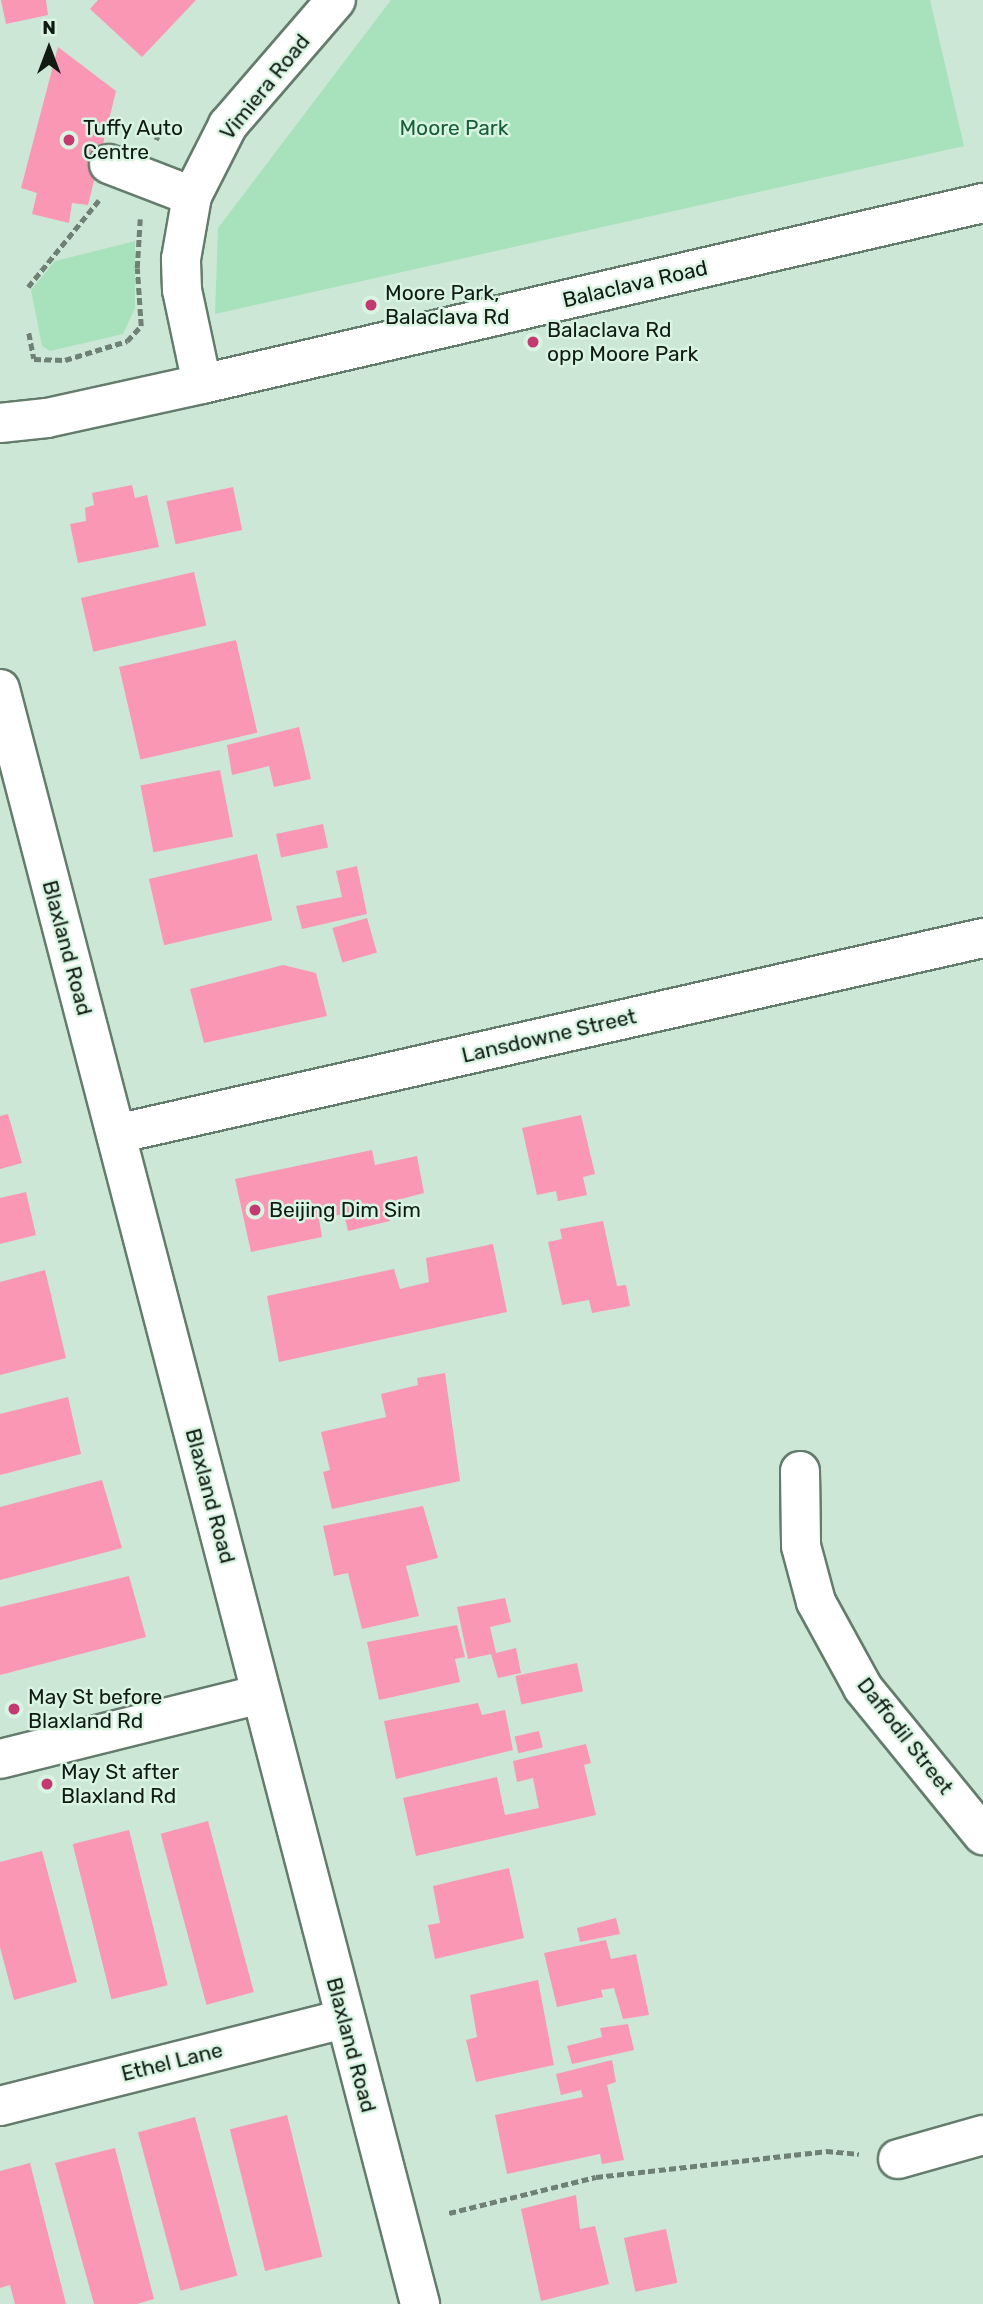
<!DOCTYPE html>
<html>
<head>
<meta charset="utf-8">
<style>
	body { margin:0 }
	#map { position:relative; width:983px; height:2304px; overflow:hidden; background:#cce7d5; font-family:Rubik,sans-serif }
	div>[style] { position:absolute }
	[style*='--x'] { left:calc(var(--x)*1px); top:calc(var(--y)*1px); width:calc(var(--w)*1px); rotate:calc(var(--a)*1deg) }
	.green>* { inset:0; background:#a8e2bd }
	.building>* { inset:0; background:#fa97b5; transform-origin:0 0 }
	.path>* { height:4.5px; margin-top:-2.25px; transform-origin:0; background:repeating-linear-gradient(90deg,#6f8175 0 7px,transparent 0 10.5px) }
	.roads { filter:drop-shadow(2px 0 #647c6c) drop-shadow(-2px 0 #647c6c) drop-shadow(0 2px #647c6c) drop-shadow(0 -2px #647c6c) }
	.minor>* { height:38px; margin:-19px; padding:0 19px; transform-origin:19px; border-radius:19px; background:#fff }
	.major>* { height:38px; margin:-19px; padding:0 19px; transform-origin:19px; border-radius:19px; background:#fff }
	.dots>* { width:19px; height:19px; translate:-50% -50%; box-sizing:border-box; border:4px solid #d9f5e2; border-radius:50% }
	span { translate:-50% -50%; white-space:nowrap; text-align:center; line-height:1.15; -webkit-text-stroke:5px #d9f5e2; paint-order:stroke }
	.street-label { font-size:21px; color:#111b14 }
	.poi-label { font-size:21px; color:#111b14 }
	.left { translate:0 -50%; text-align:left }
	.park-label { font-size:21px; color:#175e3a }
	.north { position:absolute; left:14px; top:14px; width:70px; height:70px; -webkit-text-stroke:5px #d9f5e2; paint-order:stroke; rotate:0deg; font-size:19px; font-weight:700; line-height:28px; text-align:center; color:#111b14 }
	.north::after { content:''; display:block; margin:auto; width:24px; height:32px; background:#111b14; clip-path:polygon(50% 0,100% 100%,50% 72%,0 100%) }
</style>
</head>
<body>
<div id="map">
	<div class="green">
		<div style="clip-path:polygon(391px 0,930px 0,964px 146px,215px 314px,218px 228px)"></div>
		<div style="clip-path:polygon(135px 241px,135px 308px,123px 334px,50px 351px,42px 346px,31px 290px,55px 261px)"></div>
	</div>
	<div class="building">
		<div style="clip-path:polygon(1px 0,46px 0,48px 15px,6px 24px)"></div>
		<div style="clip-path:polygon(98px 0,196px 0,142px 57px,90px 9px)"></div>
		<div style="clip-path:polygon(58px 47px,116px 91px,88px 205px,72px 203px,69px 223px,32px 214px,37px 193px,21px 188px)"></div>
		<div style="clip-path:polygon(132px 485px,135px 498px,147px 495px,159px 547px,78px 563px,70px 524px,86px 521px,85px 508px,94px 505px,92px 493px)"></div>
		<div style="left:233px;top:487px;width:44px;height:68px;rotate:78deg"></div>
		<div style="left:194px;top:572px;width:55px;height:116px;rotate:77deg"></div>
		<div style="left:236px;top:640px;width:95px;height:120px;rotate:77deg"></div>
		<div style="clip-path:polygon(299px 727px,311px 779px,274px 787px,269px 766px,232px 775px,227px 745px)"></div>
		<div style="left:220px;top:770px;width:68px;height:81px;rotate:79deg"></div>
		<div style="left:323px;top:824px;width:24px;height:48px;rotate:78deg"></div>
		<div style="left:257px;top:854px;width:68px;height:111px;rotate:77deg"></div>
		<div style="clip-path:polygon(357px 866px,367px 914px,302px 929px,296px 906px,342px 897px,336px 871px)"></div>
		<div style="left:367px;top:918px;width:36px;height:36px;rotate:74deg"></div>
		<div style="clip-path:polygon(283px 965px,316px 973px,327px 1016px,204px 1043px,190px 989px)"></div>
		<div style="clip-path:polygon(8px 1114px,22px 1163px,0 1169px,0 1116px)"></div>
		<div style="clip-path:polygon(581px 1115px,595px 1174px,583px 1177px,587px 1195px,558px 1201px,556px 1191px,537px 1195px,522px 1128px)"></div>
		<div style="clip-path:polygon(372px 1150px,375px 1165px,417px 1156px,424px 1193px,386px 1203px,390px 1221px,348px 1231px,344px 1214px,319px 1219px,322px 1237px,251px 1252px,235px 1179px)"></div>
		<div style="clip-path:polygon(26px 1192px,36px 1235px,0 1244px,0 1198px)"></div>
		<div style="clip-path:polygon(603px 1221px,617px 1286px,626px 1285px,630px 1306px,592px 1313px,589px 1300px,562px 1305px,548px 1242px,562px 1239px,560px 1229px)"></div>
		<div style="clip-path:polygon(493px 1244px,507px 1312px,279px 1362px,267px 1296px,394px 1269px,400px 1289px,429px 1282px,426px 1258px)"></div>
		<div style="clip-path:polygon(45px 1270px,66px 1358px,0 1375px,0 1282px)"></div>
		<div style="clip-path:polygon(445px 1373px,460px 1481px,332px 1509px,323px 1472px,330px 1470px,321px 1432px,386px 1417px,381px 1394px,418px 1385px,417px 1378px)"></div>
		<div style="clip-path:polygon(68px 1397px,81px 1454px,0 1475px,0 1414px)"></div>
		<div style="clip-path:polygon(102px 1480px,122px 1548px,0 1580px,0 1507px)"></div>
		<div style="clip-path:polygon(423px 1506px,438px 1558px,406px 1566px,419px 1616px,362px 1629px,348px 1573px,334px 1576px,323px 1526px)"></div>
		<div style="clip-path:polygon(129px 1576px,146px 1637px,0 1675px,0 1607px)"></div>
		<div style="clip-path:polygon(505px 1598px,511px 1622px,490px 1627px,496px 1653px,516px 1648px,521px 1673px,498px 1678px,491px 1654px,468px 1659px,457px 1607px)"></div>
		<div style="clip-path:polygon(457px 1625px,465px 1657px,455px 1659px,460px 1682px,379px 1700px,367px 1642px)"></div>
		<div style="left:577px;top:1663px;width:29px;height:63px;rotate:78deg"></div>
		<div style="clip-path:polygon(478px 1703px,482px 1715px,505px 1710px,513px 1750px,396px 1779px,384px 1721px)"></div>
		<div style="left:539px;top:1731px;width:17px;height:25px;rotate:77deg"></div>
		<div style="clip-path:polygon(586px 1744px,591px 1763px,584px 1765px,596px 1815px,416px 1856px,403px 1798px,497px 1777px,505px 1815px,539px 1808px,533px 1778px,517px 1782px,513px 1761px)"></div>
		<div style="left:208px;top:1821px;width:177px;height:49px;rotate:75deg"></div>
		<div style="left:129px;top:1830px;width:160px;height:58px;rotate:76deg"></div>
		<div style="clip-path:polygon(42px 1851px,77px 1982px,14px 2000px,0 1947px,0 1862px)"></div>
		<div style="clip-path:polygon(509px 1868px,524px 1938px,435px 1959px,428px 1925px,440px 1923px,433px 1886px)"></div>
		<div style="clip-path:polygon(616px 1918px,620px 1934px,580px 1942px,577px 1928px)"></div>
		<div style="clip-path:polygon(606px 1940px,611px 1959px,636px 1954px,649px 2015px,623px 2019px,614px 1988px,601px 1990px,603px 1997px,557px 2007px,544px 1953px)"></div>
		<div style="clip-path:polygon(538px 1980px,554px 2065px,476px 2082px,466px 2040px,477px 2037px,470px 1995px)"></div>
		<div style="clip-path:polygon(628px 2024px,634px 2050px,572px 2064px,567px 2046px,602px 2037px,600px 2028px)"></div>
		<div style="clip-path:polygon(612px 2060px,616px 2082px,607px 2085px,624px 2160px,602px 2164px,600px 2154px,507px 2174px,495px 2115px,583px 2097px,581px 2090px,561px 2095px,556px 2074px)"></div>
		<div style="left:287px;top:2115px;width:146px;height:59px;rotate:76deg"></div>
		<div style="left:195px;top:2117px;width:164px;height:59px;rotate:75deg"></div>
		<div style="clip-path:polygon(115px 2148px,154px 2299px,137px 2304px,94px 2304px,55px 2163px)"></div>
		<div style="clip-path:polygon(30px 2163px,66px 2304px,15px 2304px,10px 2285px,0 2288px,0 2171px)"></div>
		<div style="clip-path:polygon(576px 2195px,580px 2229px,595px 2226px,609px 2284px,541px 2301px,521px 2209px)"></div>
		<div style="left:666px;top:2229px;width:55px;height:43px;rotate:78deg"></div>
	</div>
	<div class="path">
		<div style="--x:156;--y:140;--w:21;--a:-67"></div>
		<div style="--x:28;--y:287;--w:112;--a:-50.8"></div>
		<div style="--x:29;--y:333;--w:26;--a:79"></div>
		<div style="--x:34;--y:359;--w:31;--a:2"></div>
		<div style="--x:65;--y:360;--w:65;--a:-17"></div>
		<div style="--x:127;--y:341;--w:21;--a:-47"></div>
		<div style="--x:141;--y:326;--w:58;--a:-93.9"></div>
		<div style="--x:137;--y:268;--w:49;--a:-86.5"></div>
		<div style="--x:449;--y:2213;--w:151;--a:-13.8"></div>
		<div style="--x:596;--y:2177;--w:231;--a:-6.4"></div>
		<div style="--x:826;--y:2151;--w:33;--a:5"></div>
	</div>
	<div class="roads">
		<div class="minor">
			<div style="--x:109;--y:164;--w:89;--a:21.1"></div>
			<div style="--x:202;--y:384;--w:96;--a:-102"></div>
			<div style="--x:182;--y:290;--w:31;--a:-92"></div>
			<div style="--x:181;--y:259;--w:64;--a:-80.1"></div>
			<div style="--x:192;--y:196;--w:80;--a:-63.1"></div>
			<div style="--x:228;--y:125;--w:165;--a:-49.2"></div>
			<div style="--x:116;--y:1134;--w:889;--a:-12.74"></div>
			<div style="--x:800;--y:1471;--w:75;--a:89.2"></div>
			<div style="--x:801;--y:1546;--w:58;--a:75"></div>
			<div style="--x:816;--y:1602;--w:98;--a:61.3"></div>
			<div style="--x:863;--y:1688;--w:190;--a:50.8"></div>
			<div style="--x:0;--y:1759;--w:268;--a:-14"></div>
			<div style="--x:0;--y:2106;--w:355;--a:-14.2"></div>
			<div style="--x:898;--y:2159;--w:88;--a:-15.8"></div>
		</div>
		<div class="major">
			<div style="--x:0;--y:423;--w:47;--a:-6.1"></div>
			<div style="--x:47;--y:418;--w:159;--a:-12.4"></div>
			<div style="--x:202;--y:384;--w:802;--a:-13.05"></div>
			<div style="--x:0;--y:689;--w:1669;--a:75.42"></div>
		</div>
	</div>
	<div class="dots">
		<div style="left:69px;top:140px;background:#c33970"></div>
		<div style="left:371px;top:305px;background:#c33970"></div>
		<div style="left:533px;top:342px;background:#c33970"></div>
		<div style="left:255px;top:1210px;background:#c33970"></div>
		<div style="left:14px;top:1709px;background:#c33970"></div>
		<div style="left:47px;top:1784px;background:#c33970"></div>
	</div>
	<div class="street-label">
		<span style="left:265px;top:87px;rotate:-51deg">Vimiera Road</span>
		<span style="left:635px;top:284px;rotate:-13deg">Balaclava Road</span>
		<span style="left:67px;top:948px;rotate:75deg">Blaxland Road</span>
		<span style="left:549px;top:1036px;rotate:-13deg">Lansdowne Street</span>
		<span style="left:210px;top:1496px;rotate:75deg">Blaxland Road</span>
		<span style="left:905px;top:1736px;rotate:52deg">Daffodil Street</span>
		<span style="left:351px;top:2045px;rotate:75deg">Blaxland Road</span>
		<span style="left:172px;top:2062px;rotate:-14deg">Ethel Lane</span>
	</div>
	<div class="poi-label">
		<span class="left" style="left:83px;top:140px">Tuffy Auto<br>Centre</span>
		<span class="left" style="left:385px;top:305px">Moore Park,<br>Balaclava Rd</span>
		<span class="left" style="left:547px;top:342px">Balaclava Rd<br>opp Moore Park</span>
		<span class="left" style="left:269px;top:1210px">Beijing Dim Sim</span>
		<span class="left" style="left:28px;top:1709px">May St before<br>Blaxland Rd</span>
		<span class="left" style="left:61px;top:1784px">May St after<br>Blaxland Rd</span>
	</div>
	<div class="park-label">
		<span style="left:454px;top:128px">Moore Park</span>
	</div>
	<div class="north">N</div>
</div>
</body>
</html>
